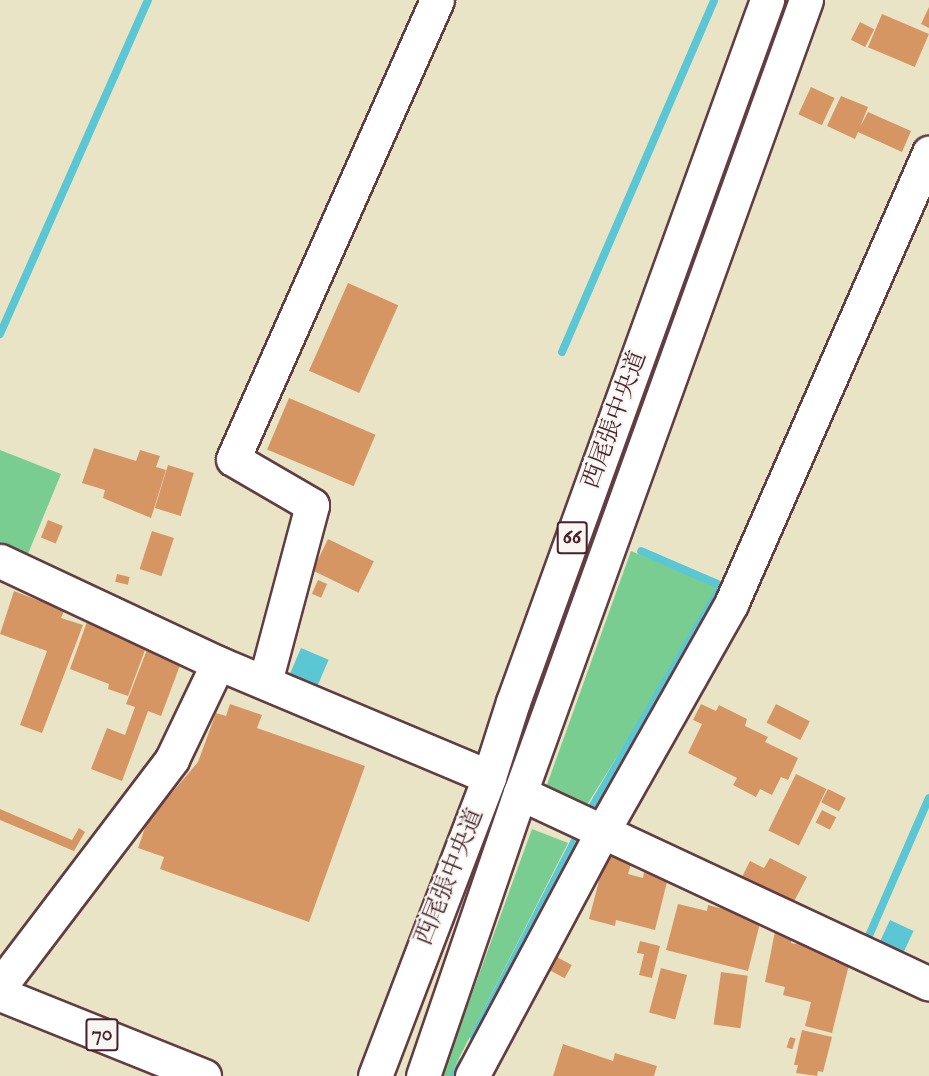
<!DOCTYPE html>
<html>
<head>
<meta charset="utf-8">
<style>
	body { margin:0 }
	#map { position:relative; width:929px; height:1076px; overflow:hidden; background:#e9e4c6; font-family:"IM FELL English","Noto Serif JP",serif }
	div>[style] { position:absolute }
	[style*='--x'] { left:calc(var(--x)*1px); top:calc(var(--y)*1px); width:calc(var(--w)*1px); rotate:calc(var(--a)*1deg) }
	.green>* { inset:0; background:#79cd91 }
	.water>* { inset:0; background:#5bc6d4; transform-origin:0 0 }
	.stream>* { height:8px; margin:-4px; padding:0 4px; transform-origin:4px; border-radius:4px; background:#5bc6d4 }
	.building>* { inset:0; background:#d69664; transform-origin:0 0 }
	.roads { filter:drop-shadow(2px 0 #623d42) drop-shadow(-2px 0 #623d42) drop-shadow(0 2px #623d42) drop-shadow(0 -2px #623d42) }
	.minor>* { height:33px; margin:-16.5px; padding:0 16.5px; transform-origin:16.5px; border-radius:16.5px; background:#fff }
	.major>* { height:33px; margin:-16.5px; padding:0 16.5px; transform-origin:16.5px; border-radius:16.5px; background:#fff }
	span { translate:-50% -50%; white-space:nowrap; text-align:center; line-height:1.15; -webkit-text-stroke:4.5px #f6f6f2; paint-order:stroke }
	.shield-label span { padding:2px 4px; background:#f6f6f2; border:2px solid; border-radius:4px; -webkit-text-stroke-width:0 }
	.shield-label { font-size:22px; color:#4a1f2b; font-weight:700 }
	.street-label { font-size:24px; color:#4a1f2b }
</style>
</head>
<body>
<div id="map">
	<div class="green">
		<div style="clip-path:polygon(0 450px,61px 474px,25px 561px,0 549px)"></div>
		<div style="clip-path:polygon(631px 551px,722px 589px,580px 816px,544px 793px)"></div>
		<div style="clip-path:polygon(532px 829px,568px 843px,450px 1076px,442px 1076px)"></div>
	</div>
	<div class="water">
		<div style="left:301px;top:648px;width:30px;height:30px;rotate:23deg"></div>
		<div style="left:890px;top:920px;width:26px;height:28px;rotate:25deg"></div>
	</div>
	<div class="stream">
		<div style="--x:0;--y:334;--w:365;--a:-66.1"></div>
		<div style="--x:562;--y:352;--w:383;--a:-66.6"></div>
		<div style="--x:588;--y:814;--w:264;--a:-59.6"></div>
		<div style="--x:722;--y:586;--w:88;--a:-156.6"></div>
		<div style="--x:865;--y:945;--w:160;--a:-66.5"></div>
		<div style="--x:474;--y:1037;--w:225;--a:-62.8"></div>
		<div style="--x:454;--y:1076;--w:16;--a:-60"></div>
	</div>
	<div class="building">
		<div style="clip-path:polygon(929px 7px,929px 28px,921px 24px)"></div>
		<div style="left:882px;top:14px;width:51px;height:36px;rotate:23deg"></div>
		<div style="left:860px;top:22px;width:16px;height:20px;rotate:27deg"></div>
		<div style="left:811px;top:87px;width:26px;height:30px;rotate:25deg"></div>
		<div style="clip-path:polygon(841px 96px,868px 107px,860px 127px,868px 112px,911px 131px,902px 152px,858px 132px,855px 139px,827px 126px)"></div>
		<div style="left:348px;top:283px;width:55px;height:96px;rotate:24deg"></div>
		<div style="left:289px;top:398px;width:94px;height:56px;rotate:23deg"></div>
		<div style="clip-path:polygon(94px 448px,136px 461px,140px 450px,160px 456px,156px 467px,166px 470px,151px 518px,103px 498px,105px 490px,82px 483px)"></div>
		<div style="left:168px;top:465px;width:27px;height:45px;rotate:17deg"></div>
		<div style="left:48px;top:520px;width:16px;height:19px;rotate:22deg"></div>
		<div style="left:152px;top:531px;width:23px;height:40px;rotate:18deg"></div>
		<div style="left:328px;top:539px;width:51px;height:35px;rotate:26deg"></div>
		<div style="left:117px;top:574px;width:13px;height:8px;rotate:13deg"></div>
		<div style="left:318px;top:580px;width:10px;height:15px;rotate:24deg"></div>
		<div style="clip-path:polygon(14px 591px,40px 601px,43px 595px,67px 604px,61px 618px,83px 625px,42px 733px,20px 725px,47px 651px,0 634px)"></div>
		<div style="clip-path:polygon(88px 619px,148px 642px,128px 696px,108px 689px,109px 684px,70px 669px)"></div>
		<div style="clip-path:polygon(148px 647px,182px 660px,161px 716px,148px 711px,122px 781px,91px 769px,107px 728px,125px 735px,135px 707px,126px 704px)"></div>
		<div style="clip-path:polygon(230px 704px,262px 715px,257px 728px,365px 766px,309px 922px,160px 869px,164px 857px,138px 848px,147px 822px,198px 762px,216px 713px,226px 716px)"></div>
		<div style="clip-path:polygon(701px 704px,716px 711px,719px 705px,747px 719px,745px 726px,768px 737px,765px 742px,798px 758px,788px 780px,781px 777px,772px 795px,760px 789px,756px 797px,733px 785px,737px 778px,688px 753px,702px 724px,693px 720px)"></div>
		<div style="left:776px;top:704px;width:38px;height:21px;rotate:27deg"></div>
		<div style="left:796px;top:774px;width:34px;height:63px;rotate:26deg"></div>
		<div style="left:828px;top:789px;width:20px;height:15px;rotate:27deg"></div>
		<div style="clip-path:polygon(0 809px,72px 840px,79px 828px,85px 832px,74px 851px,0 820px)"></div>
		<div style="left:822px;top:810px;width:16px;height:14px;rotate:27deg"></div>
		<div style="clip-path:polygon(606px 854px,632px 861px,628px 874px,643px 878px,644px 872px,668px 878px,655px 930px,616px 920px,615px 926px,589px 919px)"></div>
		<div style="clip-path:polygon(770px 858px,807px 877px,791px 907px,740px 881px,750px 861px,764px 868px)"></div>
		<div style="clip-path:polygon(678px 904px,707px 911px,708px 905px,761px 919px,748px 971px,666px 950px)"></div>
		<div style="clip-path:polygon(776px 926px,794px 931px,791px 943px,796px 944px,798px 936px,835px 953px,833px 961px,849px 965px,832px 1033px,805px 1026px,811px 1002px,783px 995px,785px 987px,765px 982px)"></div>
		<div style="clip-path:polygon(640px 941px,660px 946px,652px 978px,639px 975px,644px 954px,637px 953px)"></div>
		<div style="left:555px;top:956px;width:19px;height:15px;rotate:28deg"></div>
		<div style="left:661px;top:968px;width:27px;height:46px;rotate:15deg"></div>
		<div style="left:721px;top:972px;width:27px;height:53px;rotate:8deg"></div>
		<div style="clip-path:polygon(802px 1030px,832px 1037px,823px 1072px,818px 1071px,817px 1076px,796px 1073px,798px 1065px,794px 1065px)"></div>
		<div style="left:790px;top:1037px;width:6px;height:11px;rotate:18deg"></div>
		<div style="clip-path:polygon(563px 1044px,613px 1061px,615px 1053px,657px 1066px,654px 1076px,553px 1076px)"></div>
	</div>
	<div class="roads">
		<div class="minor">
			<div style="--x:0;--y:561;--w:241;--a:25.1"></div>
			<div style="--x:218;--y:663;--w:294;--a:22.8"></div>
			<div style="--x:265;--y:682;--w:183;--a:-75.1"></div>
			<div style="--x:312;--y:505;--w:91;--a:-149.8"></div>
			<div style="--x:233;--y:459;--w:502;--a:-66.04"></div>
			<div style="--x:520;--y:793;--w:451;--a:25"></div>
			<div style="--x:0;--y:986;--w:285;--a:-52.8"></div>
			<div style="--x:172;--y:759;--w:106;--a:-64.4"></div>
			<div style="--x:472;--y:1076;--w:274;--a:-61.9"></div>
			<div style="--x:601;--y:834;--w:264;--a:-60.5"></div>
			<div style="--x:731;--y:604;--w:493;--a:-66.3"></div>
		</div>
		<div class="major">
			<div style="--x:0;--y:994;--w:220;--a:21.9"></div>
			<div style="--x:375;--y:1076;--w:320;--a:-69.1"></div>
			<div style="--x:489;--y:777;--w:79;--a:-72.3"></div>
			<div style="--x:513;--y:702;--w:747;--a:-70.11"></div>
			<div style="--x:423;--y:1076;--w:299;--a:-71.1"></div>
			<div style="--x:520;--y:793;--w:843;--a:-70.17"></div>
		</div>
	</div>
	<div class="shield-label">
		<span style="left:572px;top:538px">66</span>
		<span style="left:102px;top:1035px">70</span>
	</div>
	<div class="street-label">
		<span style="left:615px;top:420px;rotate:-70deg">西尾張中央道</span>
		<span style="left:450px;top:877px;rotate:-68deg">西尾張中央道</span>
	</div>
</div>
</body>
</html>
